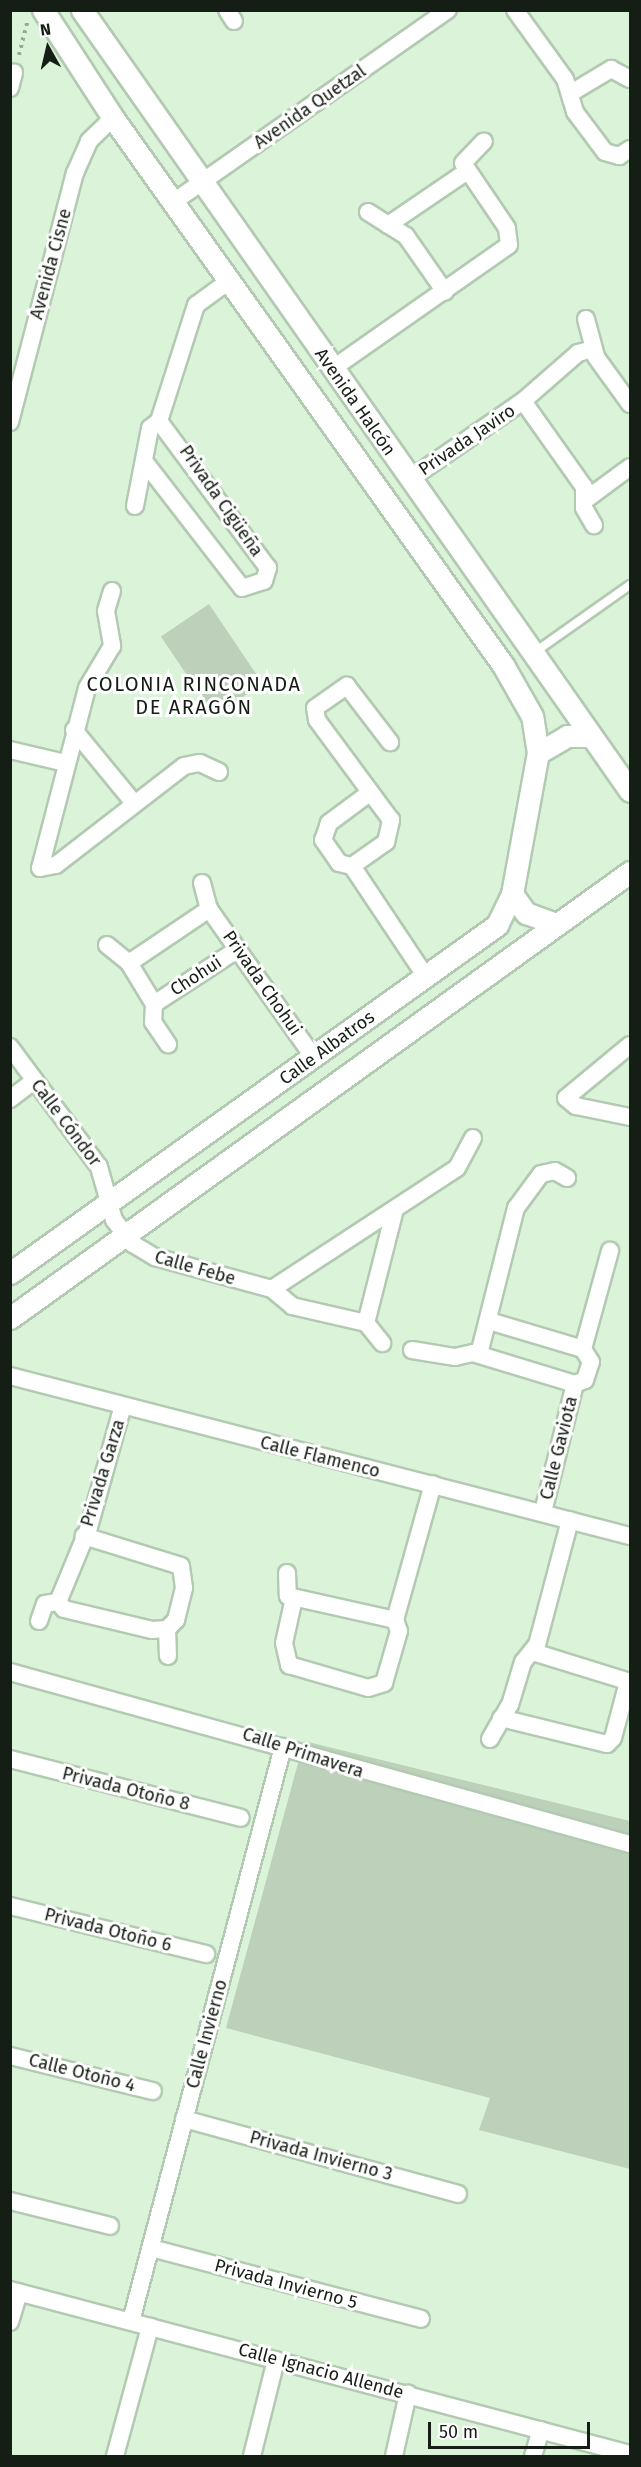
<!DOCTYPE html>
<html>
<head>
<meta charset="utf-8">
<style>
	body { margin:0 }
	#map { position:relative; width:641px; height:2467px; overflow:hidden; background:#dbf4d9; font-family:"Fira Sans",sans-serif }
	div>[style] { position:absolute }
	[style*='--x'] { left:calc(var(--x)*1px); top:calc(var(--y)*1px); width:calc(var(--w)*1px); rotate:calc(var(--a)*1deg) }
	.green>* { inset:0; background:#bcd0ba; transform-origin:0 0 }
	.path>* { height:4px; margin-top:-2px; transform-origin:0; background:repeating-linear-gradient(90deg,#96a994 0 3px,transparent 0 7.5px) }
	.roads { filter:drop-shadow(2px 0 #b2cab1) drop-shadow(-2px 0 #b2cab1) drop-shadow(0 2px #b2cab1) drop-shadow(0 -2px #b2cab1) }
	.service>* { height:8px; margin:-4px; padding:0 4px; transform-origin:4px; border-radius:4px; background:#fff }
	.minor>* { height:16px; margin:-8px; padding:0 8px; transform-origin:8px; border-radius:8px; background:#fff }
	.tertiary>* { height:21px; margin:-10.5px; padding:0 10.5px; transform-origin:10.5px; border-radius:10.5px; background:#fff }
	span { translate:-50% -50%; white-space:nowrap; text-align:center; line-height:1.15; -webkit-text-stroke:6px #fff; paint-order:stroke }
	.street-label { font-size:18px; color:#151e14 }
	.neighbourhood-label { font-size:20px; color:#151e14; letter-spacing:1.5px }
	.frame { position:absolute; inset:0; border:12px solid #151e14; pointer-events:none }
	.north { position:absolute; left:18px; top:18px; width:60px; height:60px; -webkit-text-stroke:4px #fff; paint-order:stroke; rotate:352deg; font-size:16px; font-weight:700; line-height:24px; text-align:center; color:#151e14 }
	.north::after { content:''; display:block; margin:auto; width:21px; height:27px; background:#151e14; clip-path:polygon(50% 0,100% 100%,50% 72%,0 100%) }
	.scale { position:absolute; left:428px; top:2422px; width:162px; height:27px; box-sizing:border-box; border:3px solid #151e14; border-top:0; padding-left:8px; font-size:18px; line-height:21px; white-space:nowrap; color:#151e14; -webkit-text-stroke:4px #fff; paint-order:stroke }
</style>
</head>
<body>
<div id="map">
	<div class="green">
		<div style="left:209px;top:604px;width:96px;height:58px;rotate:56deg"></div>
		<div style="clip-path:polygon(304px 1741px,630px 1821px,630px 2169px,479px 2130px,490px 2098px,226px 2028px)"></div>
	</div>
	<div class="path">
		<div style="--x:19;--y:55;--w:34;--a:-76"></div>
	</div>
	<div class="roads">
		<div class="service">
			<div style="--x:535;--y:652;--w:116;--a:-35.2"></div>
		</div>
		<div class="minor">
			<div style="--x:227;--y:10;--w:13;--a:58"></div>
			<div style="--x:515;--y:10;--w:85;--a:54.1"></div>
			<div style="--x:565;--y:79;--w:34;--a:73"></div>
			<div style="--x:575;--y:112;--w:50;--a:53.1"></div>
			<div style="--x:605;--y:152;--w:15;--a:16"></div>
			<div style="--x:619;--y:156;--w:13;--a:-32"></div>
			<div style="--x:10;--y:88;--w:16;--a:-75"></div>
			<div style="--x:571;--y:93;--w:47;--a:-31"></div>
			<div style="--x:611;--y:69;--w:21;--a:28"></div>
			<div style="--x:172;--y:203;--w:337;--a:-35"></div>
			<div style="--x:368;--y:212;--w:45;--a:32.3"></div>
			<div style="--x:406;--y:236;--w:68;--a:55.1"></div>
			<div style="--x:388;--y:225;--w:94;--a:-34.2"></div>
			<div style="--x:586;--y:319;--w:39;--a:75"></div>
			<div style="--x:596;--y:357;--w:58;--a:54.1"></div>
			<div style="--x:332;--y:369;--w:216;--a:-35"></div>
			<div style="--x:509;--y:245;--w:17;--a:-97"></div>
			<div style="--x:507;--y:228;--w:78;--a:-124.1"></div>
			<div style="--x:463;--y:163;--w:30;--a:-46"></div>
			<div style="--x:523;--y:401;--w:105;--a:54.7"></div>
			<div style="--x:584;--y:487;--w:21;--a:90"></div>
			<div style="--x:584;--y:508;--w:20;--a:60"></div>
			<div style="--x:10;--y:422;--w:257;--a:-75.4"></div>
			<div style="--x:75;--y:173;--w:35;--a:-66"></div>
			<div style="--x:89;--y:141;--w:33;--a:-44"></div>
			<div style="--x:144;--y:461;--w:160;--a:52.3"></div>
			<div style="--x:242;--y:588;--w:23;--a:-18"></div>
			<div style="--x:264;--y:581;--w:14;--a:-73"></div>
			<div style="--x:268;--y:568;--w:183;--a:-126.6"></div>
			<div style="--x:410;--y:479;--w:137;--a:-34.6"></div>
			<div style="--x:523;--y:401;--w:73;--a:-41.1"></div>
			<div style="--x:578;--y:353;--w:16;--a:-15"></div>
			<div style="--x:584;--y:501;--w:57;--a:-36.5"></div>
			<div style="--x:135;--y:506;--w:79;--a:-79.1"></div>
			<div style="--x:150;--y:428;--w:11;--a:-38"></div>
			<div style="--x:159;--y:421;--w:122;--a:-72.3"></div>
			<div style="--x:196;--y:305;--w:39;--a:-36"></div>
			<div style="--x:112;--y:591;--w:21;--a:107"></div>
			<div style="--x:106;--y:611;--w:36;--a:80"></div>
			<div style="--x:112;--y:646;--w:49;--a:120.8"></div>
			<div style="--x:87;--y:688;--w:186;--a:104.6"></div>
			<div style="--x:40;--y:868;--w:16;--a:-11"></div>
			<div style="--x:56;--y:865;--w:162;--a:-37.7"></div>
			<div style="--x:184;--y:766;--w:16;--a:-11"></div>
			<div style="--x:200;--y:763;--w:21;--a:25"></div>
			<div style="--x:74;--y:730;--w:94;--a:50.6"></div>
			<div style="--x:10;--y:750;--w:57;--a:13.1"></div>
			<div style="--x:368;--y:794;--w:49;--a:143.4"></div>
			<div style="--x:329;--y:823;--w:18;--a:109"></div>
			<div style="--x:323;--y:840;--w:28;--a:55"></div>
			<div style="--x:339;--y:863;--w:13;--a:13"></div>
			<div style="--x:352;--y:866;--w:133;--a:56.3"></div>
			<div style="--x:352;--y:866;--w:42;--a:-35.2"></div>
			<div style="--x:386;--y:842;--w:23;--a:-77"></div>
			<div style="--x:391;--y:820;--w:124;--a:-126.5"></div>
			<div style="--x:317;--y:720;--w:12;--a:-99"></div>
			<div style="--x:315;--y:708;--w:39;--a:-35"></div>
			<div style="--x:347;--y:686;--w:71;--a:52.5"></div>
			<div style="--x:202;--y:883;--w:27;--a:75"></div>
			<div style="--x:209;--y:909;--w:182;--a:54.8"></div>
			<div style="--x:107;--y:945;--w:28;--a:39"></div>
			<div style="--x:129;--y:963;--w:48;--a:58.6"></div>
			<div style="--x:154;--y:1004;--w:18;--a:93"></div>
			<div style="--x:153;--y:1022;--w:27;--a:56"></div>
			<div style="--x:129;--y:963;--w:97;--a:-34"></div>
			<div style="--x:154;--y:1004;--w:100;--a:-33.2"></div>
			<div style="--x:630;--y:1045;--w:83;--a:140.4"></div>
			<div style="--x:566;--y:1098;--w:13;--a:39"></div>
			<div style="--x:576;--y:1106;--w:55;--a:11.5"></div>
			<div style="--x:10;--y:1047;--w:149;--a:53.4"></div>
			<div style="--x:99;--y:1167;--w:55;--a:74.2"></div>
			<div style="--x:114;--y:1220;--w:31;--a:52"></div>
			<div style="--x:133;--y:1244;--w:26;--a:31"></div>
			<div style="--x:155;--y:1257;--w:121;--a:15.3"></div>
			<div style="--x:272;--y:1289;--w:26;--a:40"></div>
			<div style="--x:292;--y:1306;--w:76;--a:12.9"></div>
			<div style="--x:366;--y:1323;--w:26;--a:51"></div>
			<div style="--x:10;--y:1099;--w:30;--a:-37"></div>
			<div style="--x:272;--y:1289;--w:221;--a:-33.2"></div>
			<div style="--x:457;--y:1168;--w:34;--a:-62"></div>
			<div style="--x:366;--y:1323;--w:114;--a:-75.7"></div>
			<div style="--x:583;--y:1349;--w:102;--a:-74.6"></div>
			<div style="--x:412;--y:1350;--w:44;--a:9.2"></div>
			<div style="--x:455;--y:1357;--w:18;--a:-13"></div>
			<div style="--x:473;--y:1353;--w:107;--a:16.9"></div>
			<div style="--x:575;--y:1384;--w:11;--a:-22"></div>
			<div style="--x:585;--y:1380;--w:19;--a:-72"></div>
			<div style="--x:591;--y:1362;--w:15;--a:-122"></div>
			<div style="--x:583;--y:1349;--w:98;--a:-163.4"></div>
			<div style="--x:479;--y:1354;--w:151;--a:-75.8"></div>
			<div style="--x:516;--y:1208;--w:42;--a:-53.7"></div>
			<div style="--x:541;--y:1174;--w:14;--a:-12"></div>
			<div style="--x:555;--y:1171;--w:14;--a:30"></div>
			<div style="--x:10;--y:1376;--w:640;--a:14.47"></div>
			<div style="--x:543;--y:1512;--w:132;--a:-76"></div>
			<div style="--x:287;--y:1573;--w:23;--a:88"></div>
			<div style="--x:288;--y:1596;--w:110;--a:12.6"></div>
			<div style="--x:294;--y:1598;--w:46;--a:102.5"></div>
			<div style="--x:284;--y:1643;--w:23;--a:77"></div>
			<div style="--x:289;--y:1665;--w:82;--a:16.2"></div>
			<div style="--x:368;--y:1688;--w:17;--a:-17"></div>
			<div style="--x:384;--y:1683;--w:54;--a:-73.9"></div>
			<div style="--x:399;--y:1631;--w:12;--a:-110"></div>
			<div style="--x:395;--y:1620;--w:141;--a:-74.4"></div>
			<div style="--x:58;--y:1602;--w:81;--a:-67.5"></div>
			<div style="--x:89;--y:1527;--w:123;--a:-74.4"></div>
			<div style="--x:39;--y:1621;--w:18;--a:-71"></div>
			<div style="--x:45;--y:1604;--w:13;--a:-9"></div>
			<div style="--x:58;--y:1602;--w:9;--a:49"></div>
			<div style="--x:64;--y:1609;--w:90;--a:13.4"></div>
			<div style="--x:152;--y:1630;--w:15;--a:-4"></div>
			<div style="--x:167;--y:1629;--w:13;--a:-45"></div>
			<div style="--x:176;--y:1620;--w:33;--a:-76"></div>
			<div style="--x:184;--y:1588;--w:22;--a:-98"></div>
			<div style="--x:181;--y:1566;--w:102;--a:-162.8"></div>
			<div style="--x:167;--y:1629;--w:27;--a:88"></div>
			<div style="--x:533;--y:1652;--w:102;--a:17.2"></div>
			<div style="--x:10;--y:1672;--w:643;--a:15.51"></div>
			<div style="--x:501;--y:1718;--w:109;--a:13.8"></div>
			<div style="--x:607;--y:1744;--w:8;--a:-45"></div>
			<div style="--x:613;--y:1738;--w:58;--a:-75"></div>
			<div style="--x:490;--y:1739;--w:39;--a:-60"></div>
			<div style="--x:510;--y:1705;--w:45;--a:-73.2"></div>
			<div style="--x:523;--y:1662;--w:22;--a:-51"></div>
			<div style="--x:537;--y:1645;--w:129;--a:-75.2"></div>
			<div style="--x:10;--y:1759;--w:238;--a:14.3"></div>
			<div style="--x:10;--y:1906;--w:202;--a:13.8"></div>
			<div style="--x:10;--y:2056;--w:147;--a:13.8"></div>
			<div style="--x:184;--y:2119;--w:284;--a:15.3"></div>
			<div style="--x:10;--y:2201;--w:103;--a:14"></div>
			<div style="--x:151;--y:2248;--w:279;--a:14.7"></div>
			<div style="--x:10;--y:2290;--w:641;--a:14.82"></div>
			<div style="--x:131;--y:2321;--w:594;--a:-75.17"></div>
			<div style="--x:10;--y:2322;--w:31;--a:-73"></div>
			<div style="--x:115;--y:2456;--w:134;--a:-74.8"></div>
			<div style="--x:252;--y:2456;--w:99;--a:-76"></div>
			<div style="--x:394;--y:2456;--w:64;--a:-77.3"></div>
			<div style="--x:533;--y:2456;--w:27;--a:-73"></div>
		</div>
		<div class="tertiary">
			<div style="--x:82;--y:10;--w:954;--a:54.94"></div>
			<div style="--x:538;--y:753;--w:34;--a:-30"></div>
			<div style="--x:567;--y:736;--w:24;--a:0"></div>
			<div style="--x:512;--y:894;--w:24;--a:54"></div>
			<div style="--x:526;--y:913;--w:33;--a:20"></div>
			<div style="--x:10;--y:1273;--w:599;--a:-35.55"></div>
			<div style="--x:497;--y:925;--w:34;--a:-64"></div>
			<div style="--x:512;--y:894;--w:143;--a:-79.6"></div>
			<div style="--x:538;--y:753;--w:37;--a:-99"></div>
			<div style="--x:532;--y:716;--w:59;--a:-119.6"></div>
			<div style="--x:503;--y:665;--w:672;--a:-125.49"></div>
			<div style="--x:113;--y:118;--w:129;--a:-122.9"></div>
			<div style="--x:10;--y:1318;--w:764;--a:-35.73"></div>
		</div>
	</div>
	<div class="street-label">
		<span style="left:310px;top:107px;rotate:-35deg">Avenida Quetzal</span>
		<span style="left:51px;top:264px;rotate:-75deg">Avenida Cisne</span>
		<span style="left:355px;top:402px;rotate:55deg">Avenida Halcón</span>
		<span style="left:467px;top:440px;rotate:-34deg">Privada Javiro</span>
		<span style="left:221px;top:501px;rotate:55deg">Privada Cigüeña</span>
		<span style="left:196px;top:976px;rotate:-33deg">Chohui</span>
		<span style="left:262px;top:983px;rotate:55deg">Privada Chohui</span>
		<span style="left:327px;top:1048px;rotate:-36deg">Calle Albatros</span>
		<span style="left:66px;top:1123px;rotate:53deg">Calle Cóndor</span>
		<span style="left:195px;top:1268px;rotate:16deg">Calle Febe</span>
		<span style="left:559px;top:1448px;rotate:-76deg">Calle Gaviota</span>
		<span style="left:320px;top:1457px;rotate:14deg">Calle Flamenco</span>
		<span style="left:103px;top:1473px;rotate:-73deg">Privada Garza</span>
		<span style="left:303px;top:1753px;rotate:18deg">Calle Primavera</span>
		<span style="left:126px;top:1789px;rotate:14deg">Privada Otoño 8</span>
		<span style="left:108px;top:1930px;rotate:14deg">Privada Otoño 6</span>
		<span style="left:207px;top:2034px;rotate:-75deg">Calle Invierno</span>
		<span style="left:82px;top:2073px;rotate:14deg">Calle Otoño 4</span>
		<span style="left:321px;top:2156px;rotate:15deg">Privada Invierno 3</span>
		<span style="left:286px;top:2284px;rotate:15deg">Privada Invierno 5</span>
		<span style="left:321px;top:2371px;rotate:15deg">Calle Ignacio Allende</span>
	</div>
	<div class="neighbourhood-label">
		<span style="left:194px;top:696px">COLONIA RINCONADA<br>DE ARAGÓN</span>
	</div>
	<div class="frame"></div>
	<div class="north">N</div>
	<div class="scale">50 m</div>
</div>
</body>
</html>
